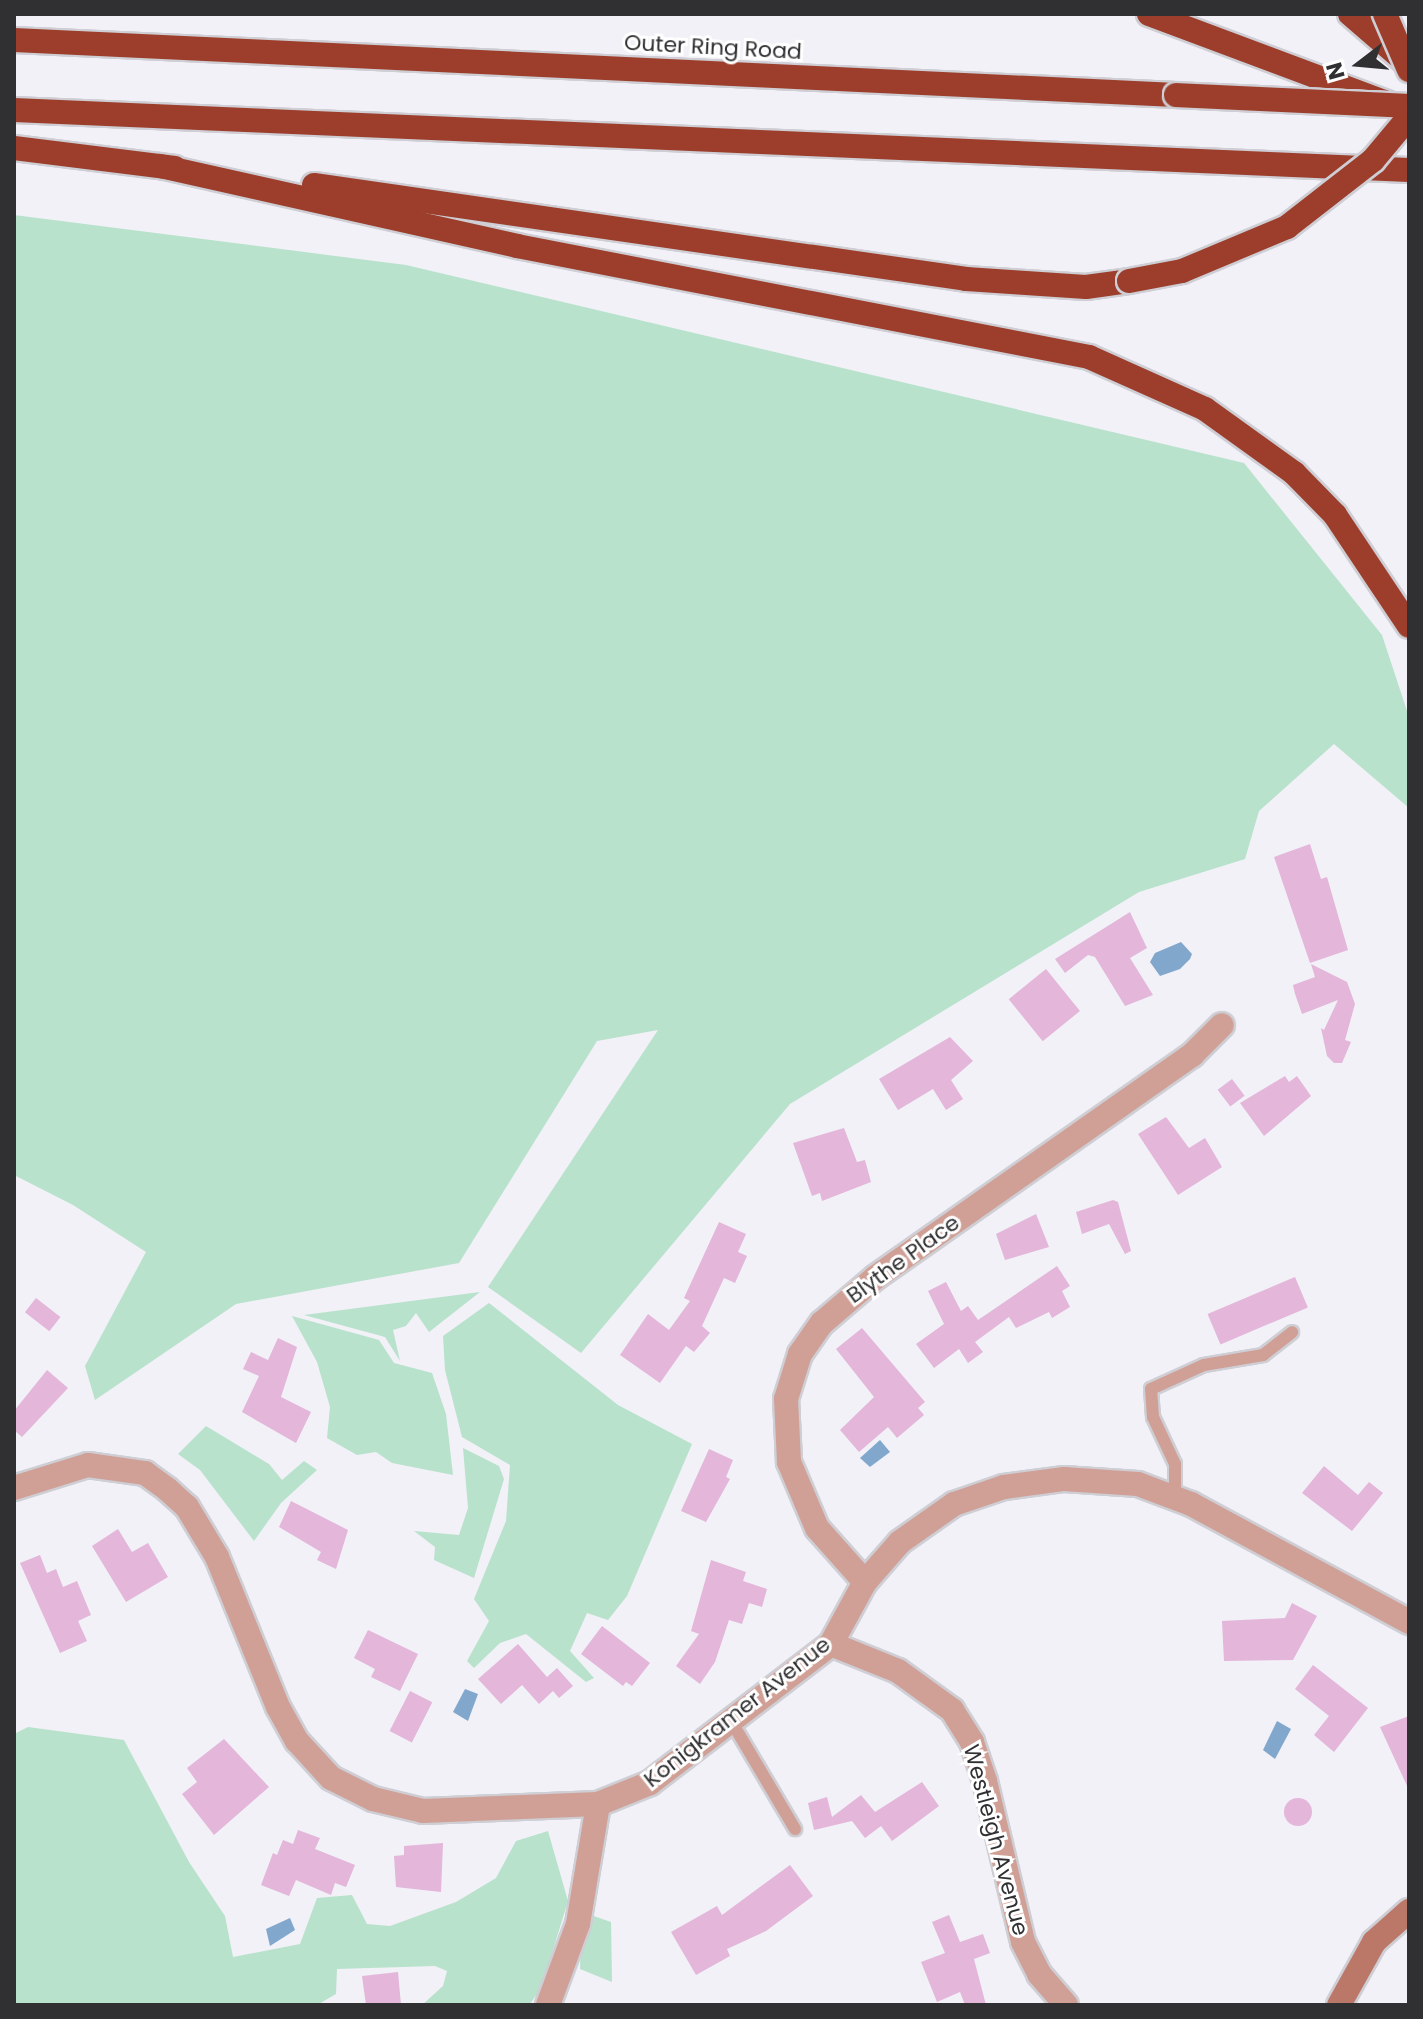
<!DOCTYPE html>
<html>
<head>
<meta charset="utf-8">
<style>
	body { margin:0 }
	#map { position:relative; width:1423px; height:2019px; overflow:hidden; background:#f1f1f7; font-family:Poppins,sans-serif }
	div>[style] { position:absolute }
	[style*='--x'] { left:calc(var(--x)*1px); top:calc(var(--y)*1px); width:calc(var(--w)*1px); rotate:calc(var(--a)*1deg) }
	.green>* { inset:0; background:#b8e2cc }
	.water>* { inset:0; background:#82a7cd }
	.building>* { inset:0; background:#e3b6da; transform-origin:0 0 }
	.round { border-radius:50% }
	.roads { filter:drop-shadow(2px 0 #ceced4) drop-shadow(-2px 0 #ceced4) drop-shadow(0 2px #ceced4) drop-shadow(0 -2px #ceced4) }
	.lane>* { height:12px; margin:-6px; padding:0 6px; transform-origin:6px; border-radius:6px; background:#d0a096 }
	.street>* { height:24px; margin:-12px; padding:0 12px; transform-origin:12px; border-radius:12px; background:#d0a096 }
	.secondary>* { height:24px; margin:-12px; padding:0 12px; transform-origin:12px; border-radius:12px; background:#bb7869 }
	.highway>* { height:24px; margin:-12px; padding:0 12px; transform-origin:12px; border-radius:12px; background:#9c3e2b }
	.bridges { filter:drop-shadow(2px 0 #ceced4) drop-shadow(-2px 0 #ceced4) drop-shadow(0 2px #ceced4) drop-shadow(0 -2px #ceced4) }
	.highway-bridge>* { height:24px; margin:-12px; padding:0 12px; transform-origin:12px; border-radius:12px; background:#9c3e2b }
	span { translate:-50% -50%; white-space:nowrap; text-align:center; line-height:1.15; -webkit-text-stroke:6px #fff; paint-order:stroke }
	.street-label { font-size:22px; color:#303032 }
	.frame { position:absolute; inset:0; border:16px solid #303032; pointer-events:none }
	.north { position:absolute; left:1319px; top:24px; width:80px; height:80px; -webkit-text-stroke:6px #fff; paint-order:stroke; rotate:254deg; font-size:22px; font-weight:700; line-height:32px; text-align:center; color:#303032 }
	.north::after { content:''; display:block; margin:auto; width:28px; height:36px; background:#303032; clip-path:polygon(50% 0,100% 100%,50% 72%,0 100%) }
</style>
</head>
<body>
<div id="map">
	<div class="green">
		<div style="clip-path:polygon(14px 215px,406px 265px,1244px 463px,1382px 635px,1409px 717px,1409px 808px,1334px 744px,1259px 811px,1245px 859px,1139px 892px,790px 1104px,581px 1353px,488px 1287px,658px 1030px,597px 1041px,459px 1263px,236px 1304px,95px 1400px,85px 1366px,146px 1252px,73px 1205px,14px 1175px)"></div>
		<div style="clip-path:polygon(480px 1292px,429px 1332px,416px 1313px,406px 1326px,393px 1330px,400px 1361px,385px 1337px,304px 1315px)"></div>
		<div style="clip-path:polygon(489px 1303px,618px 1405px,692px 1444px,627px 1596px,608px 1620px,587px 1613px,570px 1651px,594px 1678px,586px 1682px,526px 1634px,500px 1643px,474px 1668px,467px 1661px,489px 1621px,474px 1599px,506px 1521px,510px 1465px,462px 1437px,445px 1370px,443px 1336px)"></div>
		<div style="clip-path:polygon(292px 1316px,379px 1340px,394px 1363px,432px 1373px,446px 1414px,453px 1475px,392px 1463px,376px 1452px,357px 1455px,327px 1438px,330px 1407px,317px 1362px)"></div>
		<div style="clip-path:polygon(206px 1426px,269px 1464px,282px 1480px,304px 1461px,317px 1470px,281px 1503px,254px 1541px,200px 1470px,178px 1454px)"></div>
		<div style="clip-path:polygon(463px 1448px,499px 1466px,504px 1479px,474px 1578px,434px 1560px,435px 1547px,414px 1531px,459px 1535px,468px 1508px)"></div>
		<div style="clip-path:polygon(28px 1727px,124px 1740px,189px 1862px,225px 1916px,233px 1957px,300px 1944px,317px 1898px,352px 1895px,367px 1924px,390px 1926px,456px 1902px,496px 1878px,516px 1841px,548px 1831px,568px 1901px,541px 1989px,529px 2005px,422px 2005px,443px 1986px,447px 1971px,435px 1966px,337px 1969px,336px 1994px,317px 2005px,14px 2005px,14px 1734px)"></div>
		<div style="clip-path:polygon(588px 1914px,611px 1922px,612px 1982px,580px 1969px,581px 1938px)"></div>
	</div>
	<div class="water">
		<div style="clip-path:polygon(1181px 942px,1192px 954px,1190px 959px,1180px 969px,1160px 976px,1150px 962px,1155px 953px)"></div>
		<div style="clip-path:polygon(880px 1440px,890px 1452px,870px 1467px,860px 1458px)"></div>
		<div style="clip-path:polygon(465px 1689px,478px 1694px,468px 1721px,453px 1712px)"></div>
		<div style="clip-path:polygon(1277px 1721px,1291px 1729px,1275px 1759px,1263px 1750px)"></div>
		<div style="clip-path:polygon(290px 1918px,295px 1930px,270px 1946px,266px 1929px)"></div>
	</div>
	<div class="building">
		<div style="clip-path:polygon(1310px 844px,1321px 879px,1327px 877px,1348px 950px,1310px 963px,1274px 857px)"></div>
		<div style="clip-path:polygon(1130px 912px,1147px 948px,1130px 958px,1153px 995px,1125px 1006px,1095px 957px,1088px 955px,1065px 973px,1055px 959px)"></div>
		<div style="clip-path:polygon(1311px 964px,1347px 982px,1355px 1004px,1345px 1040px,1351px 1042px,1342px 1063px,1334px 1063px,1327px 1056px,1321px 1028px,1324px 1030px,1338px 1000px,1302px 1014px,1295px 994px,1293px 985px,1315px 977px)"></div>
		<div style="left:1046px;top:969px;width:54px;height:48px;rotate:51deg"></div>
		<div style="clip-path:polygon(950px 1037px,973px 1061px,951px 1080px,963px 1099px,946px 1110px,933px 1089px,898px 1110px,879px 1079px)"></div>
		<div style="clip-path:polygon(1285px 1076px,1289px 1082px,1297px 1076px,1311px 1096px,1264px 1136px,1240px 1103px)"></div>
		<div style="left:1232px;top:1079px;width:21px;height:18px;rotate:53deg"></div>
		<div style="clip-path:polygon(1166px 1117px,1189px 1148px,1205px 1138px,1222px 1167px,1178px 1195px,1138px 1134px)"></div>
		<div style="clip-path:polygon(844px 1128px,857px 1162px,865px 1160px,871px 1182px,822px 1201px,820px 1193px,812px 1196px,793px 1143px)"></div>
		<div style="clip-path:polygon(1113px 1200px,1118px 1202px,1131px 1251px,1125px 1254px,1109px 1224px,1082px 1234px,1076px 1212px)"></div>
		<div style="clip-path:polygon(1036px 1214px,1049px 1247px,1005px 1260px,996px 1234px)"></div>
		<div style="clip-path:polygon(719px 1222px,746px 1234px,738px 1252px,747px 1256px,735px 1283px,724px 1278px,702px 1326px,710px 1333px,694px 1352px,686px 1346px,660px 1383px,620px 1355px,648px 1314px,669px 1330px,690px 1301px,684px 1298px)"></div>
		<div style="clip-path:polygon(1057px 1266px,1070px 1286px,1062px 1291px,1070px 1307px,1052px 1318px,1049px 1312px,1016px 1328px,1009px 1317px,975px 1342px,983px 1352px,968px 1363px,959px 1349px,934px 1368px,916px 1344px,944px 1324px,928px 1291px,946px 1282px,961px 1311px,968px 1306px,978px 1320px)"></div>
		<div style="left:1295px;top:1277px;width:33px;height:95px;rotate:67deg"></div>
		<div style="left:36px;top:1298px;width:31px;height:18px;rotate:38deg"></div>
		<div style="clip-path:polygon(862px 1328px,925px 1402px,918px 1408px,924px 1415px,897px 1438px,888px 1427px,859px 1452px,840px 1430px,874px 1397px,836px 1349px)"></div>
		<div style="clip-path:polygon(278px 1338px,297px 1347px,281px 1397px,311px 1412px,296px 1443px,242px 1412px,259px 1376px,243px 1369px,251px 1352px,268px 1360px)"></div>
		<div style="clip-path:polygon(47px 1370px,68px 1388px,22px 1437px,14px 1430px,14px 1411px)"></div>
		<div style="clip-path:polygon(709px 1449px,733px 1460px,726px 1477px,730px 1479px,706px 1522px,681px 1511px)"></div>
		<div style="clip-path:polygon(1324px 1466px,1358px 1495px,1369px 1482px,1383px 1493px,1352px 1531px,1302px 1493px)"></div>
		<div style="clip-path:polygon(291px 1501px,348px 1530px,336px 1569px,317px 1560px,321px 1552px,279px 1527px)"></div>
		<div style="clip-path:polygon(118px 1529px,132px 1552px,148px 1543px,168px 1577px,126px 1602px,92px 1546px)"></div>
		<div style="clip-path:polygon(40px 1555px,47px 1573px,56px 1569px,63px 1587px,77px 1581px,91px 1615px,78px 1621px,87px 1641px,60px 1653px,20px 1563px)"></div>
		<div style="clip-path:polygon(711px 1560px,746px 1572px,743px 1581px,767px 1589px,762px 1607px,749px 1603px,742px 1624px,729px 1620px,715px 1662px,700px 1684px,676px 1666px,699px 1634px,691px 1631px)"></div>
		<div style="clip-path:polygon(1292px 1603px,1317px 1616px,1293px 1660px,1224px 1661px,1222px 1621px,1285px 1618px)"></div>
		<div style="clip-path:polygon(602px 1626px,650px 1663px,632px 1686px,626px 1682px,623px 1686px,581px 1654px)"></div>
		<div style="clip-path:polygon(368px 1630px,418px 1654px,400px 1691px,371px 1677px,375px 1669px,354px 1658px)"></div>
		<div style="clip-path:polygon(518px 1644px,547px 1677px,557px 1668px,573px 1686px,559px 1698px,553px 1691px,539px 1704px,522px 1685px,501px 1704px,478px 1679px)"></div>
		<div style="clip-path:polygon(1313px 1665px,1368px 1708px,1334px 1752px,1314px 1735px,1329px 1716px,1295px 1689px)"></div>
		<div style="left:410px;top:1691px;width:25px;height:45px;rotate:27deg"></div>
		<div style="clip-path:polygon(1409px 1716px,1409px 1787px,1408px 1788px,1380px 1727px)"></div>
		<div style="clip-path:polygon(224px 1739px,269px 1787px,214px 1835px,182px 1794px,197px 1782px,187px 1768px)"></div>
		<div style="clip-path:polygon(922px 1782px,939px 1806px,892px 1841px,881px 1826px,865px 1838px,852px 1821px,814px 1830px,808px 1803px,827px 1797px,832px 1817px,861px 1795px,875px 1812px)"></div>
		<div class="round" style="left:1284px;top:1798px;width:28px;height:28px"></div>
		<div style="clip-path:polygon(298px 1830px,320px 1838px,315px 1849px,355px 1865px,346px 1887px,335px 1883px,331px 1895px,296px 1880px,289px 1896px,261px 1885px,273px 1853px,277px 1855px,283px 1840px,293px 1844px)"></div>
		<div style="clip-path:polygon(443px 1843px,441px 1892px,396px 1887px,394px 1856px,404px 1855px,404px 1846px)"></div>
		<div style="clip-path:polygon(790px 1865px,813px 1896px,766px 1931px,727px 1949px,730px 1956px,696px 1975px,671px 1932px,717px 1906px,722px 1915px)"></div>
		<div style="clip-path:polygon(949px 1915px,960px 1942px,983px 1934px,990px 1953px,974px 1959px,986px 2005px,965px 2005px,960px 1992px,937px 2002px,921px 1962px,945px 1953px,932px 1922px)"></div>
		<div style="clip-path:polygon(398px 1972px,401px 2005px,366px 2005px,362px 1976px)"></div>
	</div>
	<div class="roads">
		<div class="lane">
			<div style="--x:1175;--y:1498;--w:34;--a:-90"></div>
			<div style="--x:1175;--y:1464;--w:52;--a:-115.1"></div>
			<div style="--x:1153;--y:1417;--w:28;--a:-94"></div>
			<div style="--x:1151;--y:1389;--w:58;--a:-24.4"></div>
			<div style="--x:1204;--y:1365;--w:60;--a:-9.6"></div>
			<div style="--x:1263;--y:1355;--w:37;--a:-38"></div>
			<div style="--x:730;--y:1719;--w:128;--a:59.4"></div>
		</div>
		<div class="street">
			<div style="--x:14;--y:1488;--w:77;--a:-17.3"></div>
			<div style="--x:88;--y:1465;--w:58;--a:8"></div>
			<div style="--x:145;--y:1473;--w:27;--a:36"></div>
			<div style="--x:167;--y:1489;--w:27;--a:42"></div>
			<div style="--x:187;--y:1507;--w:58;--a:59"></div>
			<div style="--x:217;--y:1557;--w:162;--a:67.9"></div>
			<div style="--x:278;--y:1707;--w:39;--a:61"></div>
			<div style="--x:297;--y:1741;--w:50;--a:47.4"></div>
			<div style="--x:331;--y:1778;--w:47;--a:26.6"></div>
			<div style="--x:373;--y:1799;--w:51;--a:13.5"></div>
			<div style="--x:423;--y:1811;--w:175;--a:-2.3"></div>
			<div style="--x:598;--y:1804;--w:56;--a:-22"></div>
			<div style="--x:650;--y:1783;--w:228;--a:-37.5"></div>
			<div style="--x:831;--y:1644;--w:71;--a:-61.3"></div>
			<div style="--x:865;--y:1582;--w:53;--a:-48.8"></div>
			<div style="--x:900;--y:1542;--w:66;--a:-35.1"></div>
			<div style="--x:954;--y:1504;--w:53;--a:-18.8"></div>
			<div style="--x:1004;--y:1487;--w:61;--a:-7.6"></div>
			<div style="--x:1064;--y:1479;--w:74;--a:3.9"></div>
			<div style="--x:1138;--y:1484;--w:57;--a:20.7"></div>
			<div style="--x:1191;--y:1504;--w:248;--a:28.4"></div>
			<div style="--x:865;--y:1582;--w:72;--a:-131.6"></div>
			<div style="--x:817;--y:1528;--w:72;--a:-113"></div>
			<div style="--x:789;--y:1462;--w:63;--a:-92.7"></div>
			<div style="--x:786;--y:1399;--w:47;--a:-72.7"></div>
			<div style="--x:800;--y:1354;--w:38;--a:-55"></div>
			<div style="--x:822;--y:1323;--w:71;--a:-40.4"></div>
			<div style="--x:876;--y:1277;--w:386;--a:-35.1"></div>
			<div style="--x:1192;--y:1055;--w:42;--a:-45"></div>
			<div style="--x:831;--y:1644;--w:72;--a:21.9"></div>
			<div style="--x:898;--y:1671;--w:67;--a:35.8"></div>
			<div style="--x:952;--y:1710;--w:38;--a:58"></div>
			<div style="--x:972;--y:1742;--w:41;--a:71.6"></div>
			<div style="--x:985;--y:1781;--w:165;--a:76.7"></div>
			<div style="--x:1023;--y:1942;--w:36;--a:63"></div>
			<div style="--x:1039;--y:1974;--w:41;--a:48.9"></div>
			<div style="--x:548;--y:2005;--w:86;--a:-69.7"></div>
			<div style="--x:578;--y:1924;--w:122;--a:-80.5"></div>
		</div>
		<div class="secondary">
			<div style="--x:1339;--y:2005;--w:72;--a:-60.9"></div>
			<div style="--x:1374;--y:1942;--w:47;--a:-41.5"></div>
		</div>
		<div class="highway">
			<div style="--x:1149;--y:14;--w:254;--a:20.5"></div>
			<div style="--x:1350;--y:14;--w:78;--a:40.8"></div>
			<div style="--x:14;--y:40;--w:1163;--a:2.71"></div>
			<div style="--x:14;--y:110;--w:1396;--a:2.46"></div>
			<div style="--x:14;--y:148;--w:162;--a:7.1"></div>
			<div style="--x:160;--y:166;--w:366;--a:12.6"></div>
			<div style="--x:517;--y:246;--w:583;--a:10.98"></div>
			<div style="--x:1089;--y:357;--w:127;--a:24.1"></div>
			<div style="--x:1205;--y:409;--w:110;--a:35.7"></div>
			<div style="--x:1294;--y:473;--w:59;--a:45.7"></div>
			<div style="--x:1335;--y:515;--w:133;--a:56.3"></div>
			<div style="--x:314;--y:185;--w:659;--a:8.2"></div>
			<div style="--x:966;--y:279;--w:120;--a:3.8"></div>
			<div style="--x:1086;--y:287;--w:43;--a:-7.9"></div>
		</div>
	</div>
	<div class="bridges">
		<div class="highway-bridge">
			<div style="--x:1385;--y:14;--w:61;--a:66.8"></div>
			<div style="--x:1176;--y:95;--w:233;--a:2.7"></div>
			<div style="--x:1129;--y:281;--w:54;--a:-10.7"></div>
			<div style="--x:1182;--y:271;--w:114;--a:-22.7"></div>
			<div style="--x:1287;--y:227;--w:109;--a:-37.9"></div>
			<div style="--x:1373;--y:160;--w:56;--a:-50.1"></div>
		</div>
	</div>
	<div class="street-label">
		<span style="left:713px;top:47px;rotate:3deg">Outer Ring Road</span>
		<span style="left:903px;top:1259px;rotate:-36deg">Blythe Place</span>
		<span style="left:737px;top:1712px;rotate:-38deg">Konigkramer Avenue</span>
		<span style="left:996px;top:1840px;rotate:75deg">Westleigh Avenue</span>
	</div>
	<div class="frame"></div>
	<div class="north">N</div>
</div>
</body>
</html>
